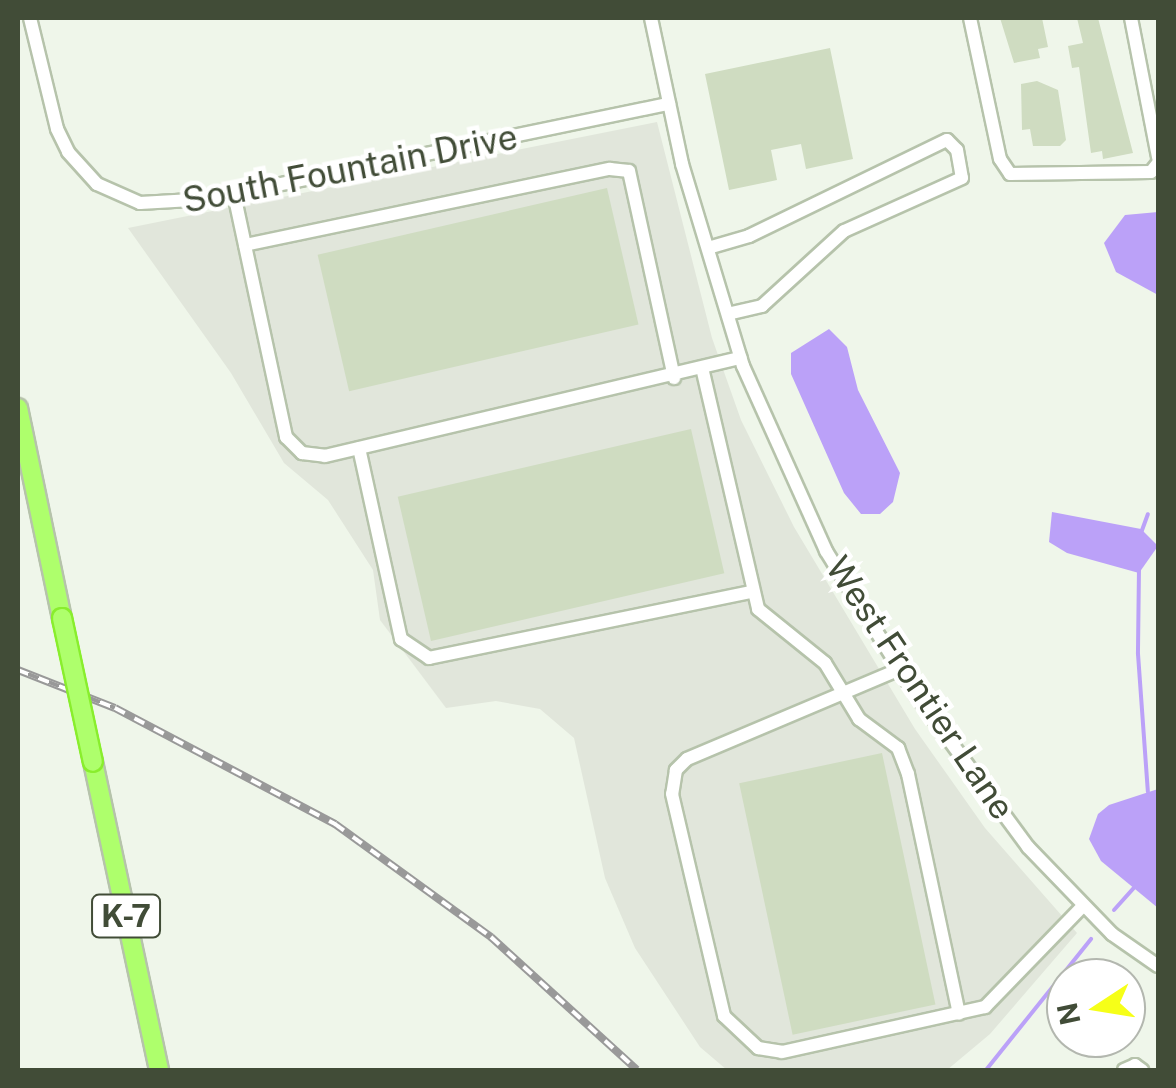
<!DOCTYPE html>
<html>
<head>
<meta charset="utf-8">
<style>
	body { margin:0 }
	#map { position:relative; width:1176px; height:1088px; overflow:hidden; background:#eff6ea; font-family:"Public Sans",sans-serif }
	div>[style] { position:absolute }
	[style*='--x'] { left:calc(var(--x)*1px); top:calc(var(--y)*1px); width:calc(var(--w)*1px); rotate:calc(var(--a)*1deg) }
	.industrial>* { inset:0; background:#e1e6db }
	.water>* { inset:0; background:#bba1f8 }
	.stream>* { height:4px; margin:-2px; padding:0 2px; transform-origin:2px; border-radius:2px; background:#bba1f8 }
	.building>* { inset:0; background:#cfdcc1; transform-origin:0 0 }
	.roads { filter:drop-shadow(2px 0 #b6c3ab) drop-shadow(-2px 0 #b6c3ab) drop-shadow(0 2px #b6c3ab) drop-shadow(0 -2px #b6c3ab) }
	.minor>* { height:12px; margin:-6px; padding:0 6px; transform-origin:6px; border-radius:6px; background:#fff }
	.highway>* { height:18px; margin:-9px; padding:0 9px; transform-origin:9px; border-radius:9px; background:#aeff6c }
	.rail>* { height:8px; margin-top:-4px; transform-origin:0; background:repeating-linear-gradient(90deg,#fff 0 11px,#999 0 22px); box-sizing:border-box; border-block:2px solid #999 }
	.bridges { filter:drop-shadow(2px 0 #89ee2d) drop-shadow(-2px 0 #89ee2d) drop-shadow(0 2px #89ee2d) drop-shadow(0 -2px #89ee2d) }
	.highway-bridge>* { height:18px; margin:-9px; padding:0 9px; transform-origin:9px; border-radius:9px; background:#aeff6c }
	span { translate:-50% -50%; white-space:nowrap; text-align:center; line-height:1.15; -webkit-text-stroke:9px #fff; paint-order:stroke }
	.shield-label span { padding:2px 8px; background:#fff; border:2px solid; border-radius:8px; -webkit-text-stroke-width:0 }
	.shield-label { font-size:32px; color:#414c37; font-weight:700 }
	.street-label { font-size:35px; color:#414c37 }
	.frame { position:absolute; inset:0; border:20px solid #414c37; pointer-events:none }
	.north { position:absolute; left:1046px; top:958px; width:100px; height:100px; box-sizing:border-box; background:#fff; border:2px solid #b3b7af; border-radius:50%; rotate:258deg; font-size:28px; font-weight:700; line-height:40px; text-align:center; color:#414c37 }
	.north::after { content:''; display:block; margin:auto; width:35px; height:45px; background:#f6ff18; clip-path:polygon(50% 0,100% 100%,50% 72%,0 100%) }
</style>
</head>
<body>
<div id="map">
	<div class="industrial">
		<div style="clip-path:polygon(657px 122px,712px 338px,741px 420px,794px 527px,915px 729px,985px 828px,1077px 933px,990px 1034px,947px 1070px,727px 1070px,700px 1047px,635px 948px,605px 878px,574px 738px,540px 709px,496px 701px,446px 708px,380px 620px,373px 570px,328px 500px,284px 463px,231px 373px,128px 228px)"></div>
	</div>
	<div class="water">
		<div style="clip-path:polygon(1158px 212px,1158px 295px,1116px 272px,1104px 243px,1125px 215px)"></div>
		<div style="clip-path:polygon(829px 329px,847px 347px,858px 390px,900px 473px,893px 502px,880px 514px,861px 514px,844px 493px,791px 374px,791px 353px)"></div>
		<div style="clip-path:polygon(1052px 512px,1141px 529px,1158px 546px,1139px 573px,1067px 553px,1049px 542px)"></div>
		<div style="clip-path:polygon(1158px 789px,1158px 908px,1101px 861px,1089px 839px,1098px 814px,1109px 805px)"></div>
	</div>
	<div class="stream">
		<div style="--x:1141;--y:533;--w:20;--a:-70"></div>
		<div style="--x:1139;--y:568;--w:86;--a:90.7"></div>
		<div style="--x:1138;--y:654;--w:138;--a:85.9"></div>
		<div style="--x:1114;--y:910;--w:30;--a:-48"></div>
		<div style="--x:986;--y:1070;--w:168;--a:-51.3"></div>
	</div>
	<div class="building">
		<div style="clip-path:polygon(1000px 18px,1042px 18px,1048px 47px,1038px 49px,1040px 58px,1014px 63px)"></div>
		<div style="clip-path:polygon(1077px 18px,1098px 18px,1133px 153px,1103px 159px,1102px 151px,1091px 153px,1079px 67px,1072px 68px,1068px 46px,1083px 43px)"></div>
		<div style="clip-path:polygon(830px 48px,853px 159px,806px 169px,801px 144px,771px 150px,777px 180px,729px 190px,705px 74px)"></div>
		<div style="clip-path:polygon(1037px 81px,1058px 90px,1066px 140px,1060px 146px,1033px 146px,1030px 129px,1022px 130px,1021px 84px)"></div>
		<div style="left:607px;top:188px;width:140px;height:297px;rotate:77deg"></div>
		<div style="left:691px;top:429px;width:148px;height:301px;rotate:77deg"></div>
		<div style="left:882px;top:753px;width:257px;height:146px;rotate:78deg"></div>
	</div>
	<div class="roads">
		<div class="minor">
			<div style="--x:30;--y:18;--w:114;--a:76.3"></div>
			<div style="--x:57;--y:129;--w:25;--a:64"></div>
			<div style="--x:68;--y:152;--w:43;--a:47.8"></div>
			<div style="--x:97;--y:184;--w:47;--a:23.8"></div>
			<div style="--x:140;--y:203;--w:69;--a:-3.3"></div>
			<div style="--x:209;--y:199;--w:470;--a:-11.7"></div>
			<div style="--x:651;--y:18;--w:149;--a:78"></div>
			<div style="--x:682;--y:164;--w:211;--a:73.2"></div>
			<div style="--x:743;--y:366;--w:203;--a:65.8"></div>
			<div style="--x:826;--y:551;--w:170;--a:58"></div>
			<div style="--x:916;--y:695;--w:189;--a:53.6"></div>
			<div style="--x:1028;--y:847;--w:121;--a:46"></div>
			<div style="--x:1112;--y:934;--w:56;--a:34.8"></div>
			<div style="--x:970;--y:18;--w:144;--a:78"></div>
			<div style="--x:1000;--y:159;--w:18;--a:56"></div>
			<div style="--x:1010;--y:174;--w:141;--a:-0.8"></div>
			<div style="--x:1151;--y:172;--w:11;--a:-52"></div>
			<div style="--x:1131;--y:18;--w:142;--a:79"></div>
			<div style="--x:234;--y:194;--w:249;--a:77.9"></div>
			<div style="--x:286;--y:437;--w:23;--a:45"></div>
			<div style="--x:302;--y:453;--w:23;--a:7"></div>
			<div style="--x:325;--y:456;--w:427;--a:-13.3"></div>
			<div style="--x:245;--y:245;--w:373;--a:-11.8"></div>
			<div style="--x:610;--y:169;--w:19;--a:6"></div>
			<div style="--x:629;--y:171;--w:212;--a:77.7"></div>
			<div style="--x:708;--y:248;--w:43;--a:-16.3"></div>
			<div style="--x:749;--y:236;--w:220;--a:-25.9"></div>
			<div style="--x:947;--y:140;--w:14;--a:45"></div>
			<div style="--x:957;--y:150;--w:28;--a:80"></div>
			<div style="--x:962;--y:178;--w:129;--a:155.8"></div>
			<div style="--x:844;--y:231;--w:111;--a:137.6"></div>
			<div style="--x:762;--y:306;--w:35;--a:167"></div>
			<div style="--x:703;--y:372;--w:243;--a:76.9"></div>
			<div style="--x:758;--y:609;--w:86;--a:38.9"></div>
			<div style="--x:825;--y:663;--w:66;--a:58.7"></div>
			<div style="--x:859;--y:719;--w:49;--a:36.6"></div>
			<div style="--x:898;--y:748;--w:28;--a:69"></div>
			<div style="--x:908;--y:774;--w:245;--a:78"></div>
			<div style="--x:359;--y:448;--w:196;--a:77.6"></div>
			<div style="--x:401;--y:639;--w:34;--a:34"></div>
			<div style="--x:429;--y:658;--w:328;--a:-11.6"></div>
			<div style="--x:900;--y:669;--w:231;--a:157.1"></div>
			<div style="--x:687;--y:759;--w:16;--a:135"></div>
			<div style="--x:676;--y:770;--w:24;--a:99"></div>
			<div style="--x:672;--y:794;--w:228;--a:76.8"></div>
			<div style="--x:724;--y:1016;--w:47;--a:43.3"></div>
			<div style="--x:758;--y:1048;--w:24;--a:9"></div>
			<div style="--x:782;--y:1052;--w:208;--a:-12.5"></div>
			<div style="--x:985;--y:1007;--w:139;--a:-45.9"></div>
			<div style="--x:1124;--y:1070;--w:12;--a:-24"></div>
			<div style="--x:1135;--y:1065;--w:9;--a:36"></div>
		</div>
		<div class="highway">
			<div style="--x:18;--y:408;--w:215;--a:78.2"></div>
			<div style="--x:93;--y:762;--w:315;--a:77.9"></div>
		</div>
	</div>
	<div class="rail">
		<div style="--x:18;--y:670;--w:104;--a:21.4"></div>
		<div style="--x:115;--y:708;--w:249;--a:27.8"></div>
		<div style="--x:335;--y:824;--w:193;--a:35.9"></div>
		<div style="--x:491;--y:937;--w:197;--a:42.3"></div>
	</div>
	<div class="bridges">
		<div class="highway-bridge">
			<div style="--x:62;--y:618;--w:147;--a:77.9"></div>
		</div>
	</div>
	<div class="shield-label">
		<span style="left:126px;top:916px">K-7</span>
	</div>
	<div class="street-label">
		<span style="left:350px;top:169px;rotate:-11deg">South Fountain Drive</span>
		<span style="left:920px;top:688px;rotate:56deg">West Frontier Lane</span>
	</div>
	<div class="frame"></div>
	<div class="north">N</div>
</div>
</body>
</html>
